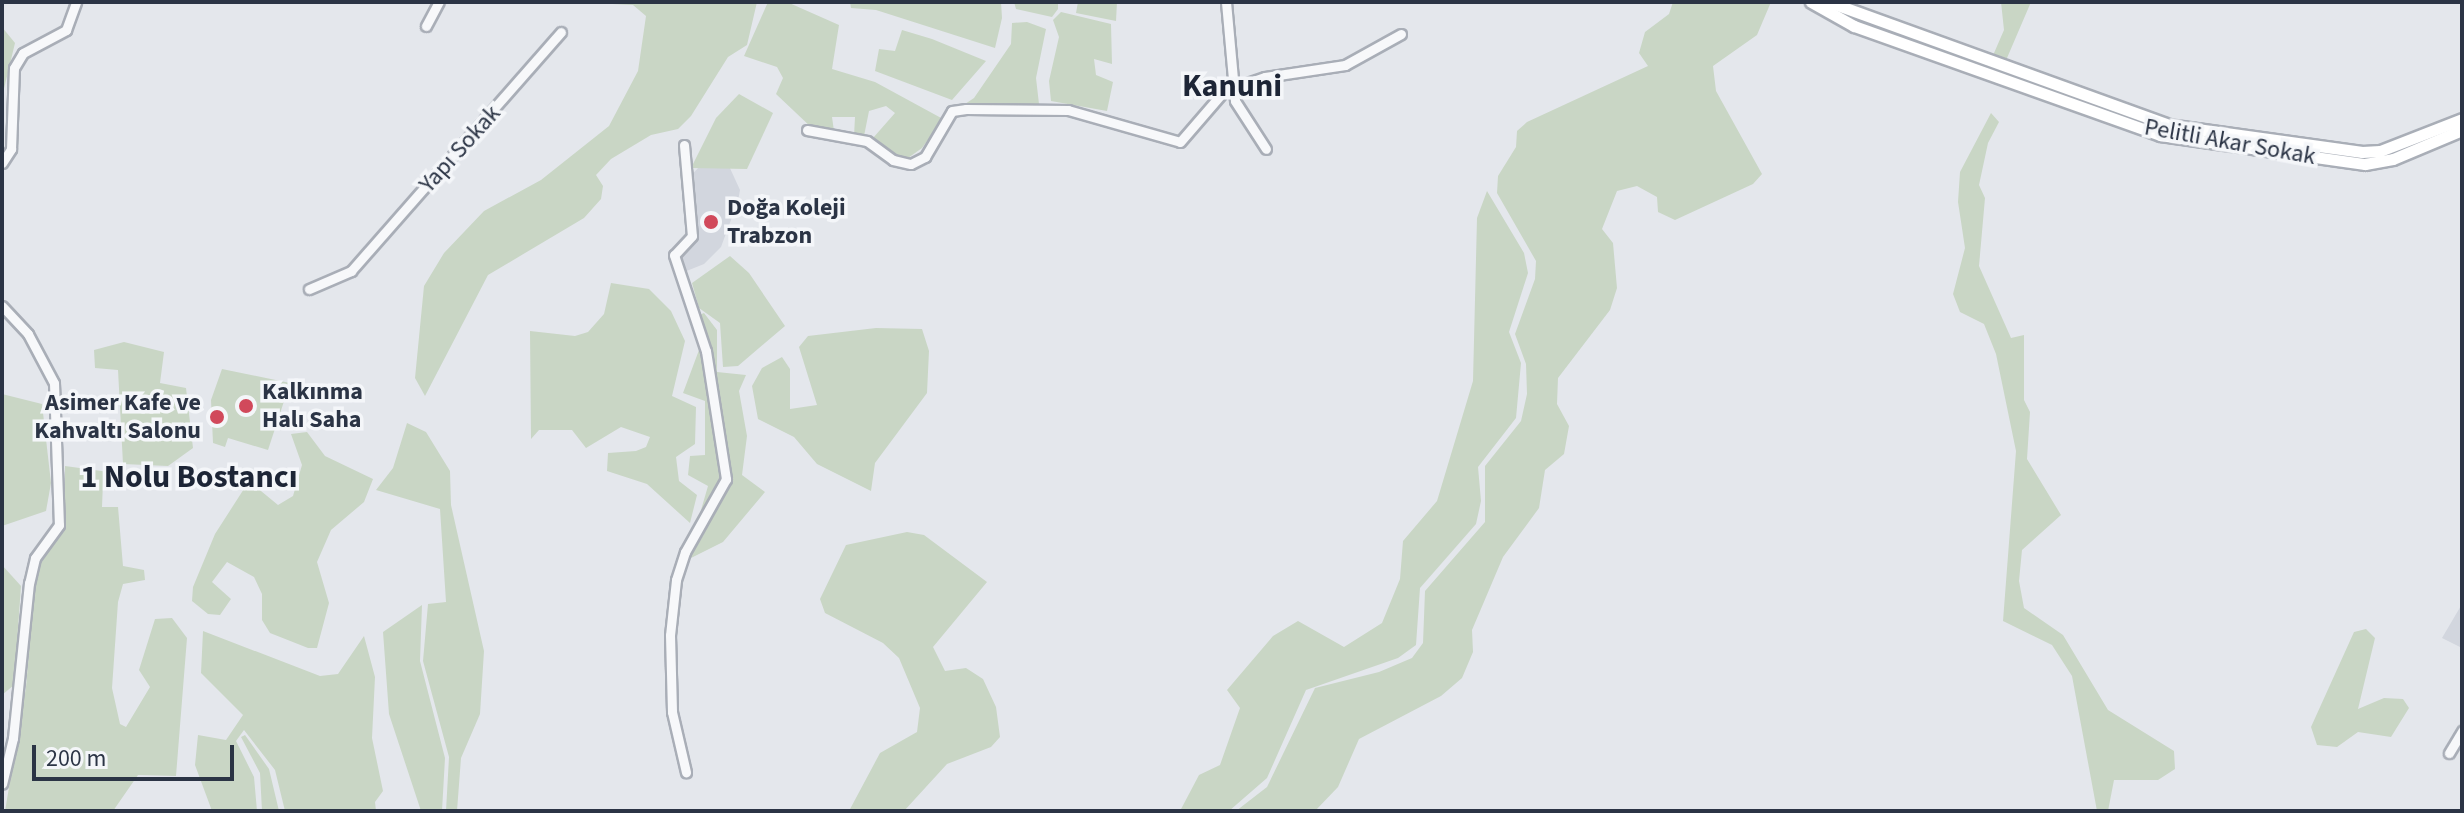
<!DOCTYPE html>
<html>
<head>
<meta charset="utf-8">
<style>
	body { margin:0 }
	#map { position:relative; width:2464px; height:813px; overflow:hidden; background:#e4e7ec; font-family:"Source Sans 3",sans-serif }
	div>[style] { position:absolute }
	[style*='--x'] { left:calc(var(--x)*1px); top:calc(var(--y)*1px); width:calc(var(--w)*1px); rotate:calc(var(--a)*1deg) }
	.built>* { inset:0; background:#d2d6de }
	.green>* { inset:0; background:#c9d6c5 }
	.roads { filter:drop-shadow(2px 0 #a9aeb7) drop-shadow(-2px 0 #a9aeb7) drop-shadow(0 2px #a9aeb7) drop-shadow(0 -2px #a9aeb7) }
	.minor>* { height:9px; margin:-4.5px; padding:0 4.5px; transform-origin:4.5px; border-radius:4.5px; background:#f7f8fa }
	.major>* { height:11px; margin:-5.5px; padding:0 5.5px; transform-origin:5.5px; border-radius:5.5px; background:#fff }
	.dots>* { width:22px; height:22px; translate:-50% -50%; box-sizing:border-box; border:4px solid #f4f6f9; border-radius:50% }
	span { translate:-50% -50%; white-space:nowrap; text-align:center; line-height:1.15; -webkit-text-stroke:7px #f4f6f9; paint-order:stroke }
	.street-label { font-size:24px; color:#2b3445 }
	.poi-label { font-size:24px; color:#2b3445; font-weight:700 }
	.left { translate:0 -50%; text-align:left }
	.right { translate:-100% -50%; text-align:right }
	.district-label { font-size:32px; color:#1d2536; font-weight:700 }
	.frame { position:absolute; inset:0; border:4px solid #2b3445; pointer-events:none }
	.scale { position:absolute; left:32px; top:745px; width:202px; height:36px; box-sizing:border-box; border:4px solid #2b3445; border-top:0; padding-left:10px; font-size:24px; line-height:28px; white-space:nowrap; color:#2b3445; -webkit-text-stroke:6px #f4f6f9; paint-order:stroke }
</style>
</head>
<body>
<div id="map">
	<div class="built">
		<div style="clip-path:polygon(710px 155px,729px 166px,740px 190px,738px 201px,721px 247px,704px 264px,684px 272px,677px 255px,693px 233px,687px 180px)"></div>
		<div style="clip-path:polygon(2462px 604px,2462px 648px,2442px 638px)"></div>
	</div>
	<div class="green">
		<div style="clip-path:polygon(571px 2px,757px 2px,747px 45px,728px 57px,691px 116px,678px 129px,651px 135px,611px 159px,596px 175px,603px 186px,601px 199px,584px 218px,488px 275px,425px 396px,415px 378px,424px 286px,444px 253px,484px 211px,541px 180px,609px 126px,638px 71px,646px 16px,633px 5px)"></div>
		<div style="clip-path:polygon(768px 2px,787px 2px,839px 25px,832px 69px,875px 82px,943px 119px,922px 148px,908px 158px,886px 151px,873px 138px,895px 113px,886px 106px,869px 111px,864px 136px,854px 136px,855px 117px,832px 117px,834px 131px,813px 129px,776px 94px,783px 78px,777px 67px,744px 56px)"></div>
		<div style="clip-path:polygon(850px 2px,1001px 2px,1002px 18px,995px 48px,876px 10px,851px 8px)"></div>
		<div style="clip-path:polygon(1014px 2px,1058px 2px,1058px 9px,1052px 17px,1016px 9px)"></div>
		<div style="clip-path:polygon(1078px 2px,1117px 2px,1116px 21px,1076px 13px)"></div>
		<div style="clip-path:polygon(1673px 2px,1771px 2px,1757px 35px,1713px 66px,1716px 91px,1762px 174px,1753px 184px,1675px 220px,1658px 212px,1657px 197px,1637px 186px,1617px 191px,1602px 229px,1613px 243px,1617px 288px,1610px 310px,1558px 378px,1557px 404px,1569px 426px,1564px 454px,1545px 470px,1539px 508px,1503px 557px,1472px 630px,1473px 652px,1462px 678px,1441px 696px,1359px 739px,1338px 787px,1315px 811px,1236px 811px,1267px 787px,1315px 688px,1379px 672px,1412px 658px,1423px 643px,1425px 591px,1485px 522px,1485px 466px,1521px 421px,1527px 394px,1526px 364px,1515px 334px,1535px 279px,1536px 261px,1497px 193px,1498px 176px,1516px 147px,1517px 131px,1527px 122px,1648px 66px,1639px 53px,1645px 32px,1669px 14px)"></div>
		<div style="clip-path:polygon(2001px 2px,2031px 2px,2004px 65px,1995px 69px,1991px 60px,2004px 30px)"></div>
		<div style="clip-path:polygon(1061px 12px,1111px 24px,1112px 64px,1094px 59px,1096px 75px,1113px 82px,1107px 111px,1051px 101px,1049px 81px,1059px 37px,1053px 20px)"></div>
		<div style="clip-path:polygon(1027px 22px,1046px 29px,1036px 78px,1039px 104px,962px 106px,974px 98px,1011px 44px,1012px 23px)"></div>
		<div style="clip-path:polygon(2px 27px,15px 43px,2px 97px,2px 140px)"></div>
		<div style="clip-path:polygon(902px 30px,932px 39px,986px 61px,952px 100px,875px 71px,879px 49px,895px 51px)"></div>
		<div style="clip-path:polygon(739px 94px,773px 113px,747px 169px,691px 168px,716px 118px)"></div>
		<div style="clip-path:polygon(1991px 113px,1999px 122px,1988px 143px,1979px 185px,1985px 198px,1979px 266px,2011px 338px,2024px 335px,2024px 400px,2030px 412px,2027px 459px,2061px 515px,2022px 550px,2019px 581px,2024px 608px,2063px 635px,2108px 710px,2174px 751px,2175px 769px,2158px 780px,2114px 780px,2108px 811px,2097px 811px,2072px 676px,2052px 645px,2003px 621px,2016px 451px,1996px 354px,1984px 324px,1960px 312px,1953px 294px,1965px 248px,1958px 202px,1960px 172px)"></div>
		<div style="clip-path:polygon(1487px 191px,1524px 253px,1528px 273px,1509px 332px,1521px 363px,1516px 418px,1478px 467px,1481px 501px,1476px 524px,1420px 588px,1416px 645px,1398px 658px,1306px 690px,1267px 778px,1229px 811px,1180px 811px,1199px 775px,1220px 765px,1240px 708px,1227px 690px,1273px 636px,1298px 621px,1344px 647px,1382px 623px,1400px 579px,1403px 541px,1437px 501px,1473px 381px,1477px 218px)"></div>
		<div style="clip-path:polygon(730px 256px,749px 273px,785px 326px,738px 366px,723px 367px,720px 323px,699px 308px,692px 283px)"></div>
		<div style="clip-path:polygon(611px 283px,649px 289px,671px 311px,685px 341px,672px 396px,696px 407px,695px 444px,676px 457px,679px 481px,697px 495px,690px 523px,647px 484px,607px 471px,608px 453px,636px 451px,646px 447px,650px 437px,621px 427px,586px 448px,572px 430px,539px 430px,531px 439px,530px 331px,575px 336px,588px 332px,604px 314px)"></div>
		<div style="clip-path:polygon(704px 313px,717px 330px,717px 372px,746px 375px,739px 391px,747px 436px,742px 475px,765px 492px,723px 542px,689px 559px,704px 534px,699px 517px,708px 486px,688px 475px,690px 456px,705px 455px,705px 401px,683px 393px,699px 350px,690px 319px)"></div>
		<div style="clip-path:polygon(876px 328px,922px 329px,929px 351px,927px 393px,875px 463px,871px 491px,817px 464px,794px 437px,758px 419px,752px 386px,762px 368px,782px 357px,790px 369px,790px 409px,817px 405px,799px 347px,808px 336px)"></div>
		<div style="clip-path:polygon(124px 342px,164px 352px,160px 383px,186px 388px,193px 448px,168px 466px,123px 464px,118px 370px,95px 368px,94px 350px)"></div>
		<div style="clip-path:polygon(222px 369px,290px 383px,268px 450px,228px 438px,225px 447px,213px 443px,211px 400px)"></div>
		<div style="clip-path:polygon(2px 394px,42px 404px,51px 483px,46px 511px,2px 526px)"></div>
		<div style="clip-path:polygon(407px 423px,426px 432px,450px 471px,451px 505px,484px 651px,480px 714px,461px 758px,457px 811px,446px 811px,449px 757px,423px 661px,428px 604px,446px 602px,440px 509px,376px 490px,393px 468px)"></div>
		<div style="clip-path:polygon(307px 432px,325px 456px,373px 479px,364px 502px,331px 530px,317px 562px,329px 603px,317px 648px,308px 648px,270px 633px,262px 620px,262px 594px,254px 577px,227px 562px,212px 582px,231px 599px,220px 615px,208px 614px,192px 601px,193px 587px,215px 534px,249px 481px,278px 505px,293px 496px,302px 465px,291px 434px)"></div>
		<div style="clip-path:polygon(65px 466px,116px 473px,119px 480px,103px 482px,102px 507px,118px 507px,123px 566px,144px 570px,145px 580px,123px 584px,118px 602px,112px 688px,120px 724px,126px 727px,150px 687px,139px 670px,155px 619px,172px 618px,187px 638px,176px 776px,138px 775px,113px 811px,5px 811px,26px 687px,34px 593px,41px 562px,65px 528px)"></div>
		<div style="clip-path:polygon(907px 532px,924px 535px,987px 582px,933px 647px,945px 671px,966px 668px,983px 679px,996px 707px,1000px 737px,991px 747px,947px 764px,904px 811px,849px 811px,880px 753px,917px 732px,920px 708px,899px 658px,883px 643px,825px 613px,820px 599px,846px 545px)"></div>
		<div style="clip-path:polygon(2px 565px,21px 586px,14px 685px,2px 695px)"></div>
		<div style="clip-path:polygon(422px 605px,420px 661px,445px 758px,442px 811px,421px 811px,389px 714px,383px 632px)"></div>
		<div style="clip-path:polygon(2366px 629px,2375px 638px,2358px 709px,2384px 698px,2403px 699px,2409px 708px,2391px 737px,2358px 732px,2337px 747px,2317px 745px,2311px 727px,2354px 632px)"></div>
		<div style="clip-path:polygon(203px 631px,320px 676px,338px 674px,364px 636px,375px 677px,372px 738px,383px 791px,375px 802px,376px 811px,285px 811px,275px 770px,244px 730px,236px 741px,254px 777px,257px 811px,212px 811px,195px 765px,198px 735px,226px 740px,243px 715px,201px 673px)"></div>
		<div style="clip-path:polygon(245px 735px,269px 769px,279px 811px,262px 811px,260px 773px,241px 737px)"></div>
	</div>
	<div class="roads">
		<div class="minor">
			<div style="--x:1226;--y:2;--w:99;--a:84.8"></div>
			<div style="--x:1235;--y:101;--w:57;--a:57.1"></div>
			<div style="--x:426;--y:26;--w:27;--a:-62"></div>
			<div style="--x:807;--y:130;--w:61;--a:10.4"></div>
			<div style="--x:867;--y:141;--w:32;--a:36"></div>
			<div style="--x:893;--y:160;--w:18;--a:13"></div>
			<div style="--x:911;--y:164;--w:16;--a:-27"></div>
			<div style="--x:925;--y:157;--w:53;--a:-59.6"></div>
			<div style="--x:952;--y:111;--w:14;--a:-8"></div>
			<div style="--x:966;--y:109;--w:102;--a:0.6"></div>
			<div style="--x:1068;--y:110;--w:116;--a:15.9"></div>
			<div style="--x:1180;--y:142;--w:67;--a:-49.2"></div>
			<div style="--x:1224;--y:91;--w:43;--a:-18.9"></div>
			<div style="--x:1265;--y:77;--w:81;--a:-8.5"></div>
			<div style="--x:1345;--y:65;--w:64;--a:-29"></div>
			<div style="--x:684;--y:145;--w:91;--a:85"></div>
			<div style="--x:692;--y:236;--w:26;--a:133"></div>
			<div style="--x:674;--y:255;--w:101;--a:71.6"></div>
			<div style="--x:706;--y:351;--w:130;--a:81.1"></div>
			<div style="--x:726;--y:479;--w:84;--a:119.3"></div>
			<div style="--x:685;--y:552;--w:29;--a:108"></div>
			<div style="--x:676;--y:580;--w:55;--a:96.2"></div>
			<div style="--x:670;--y:635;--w:77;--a:88.5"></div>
			<div style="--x:672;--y:712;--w:62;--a:76.9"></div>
			<div style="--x:2;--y:163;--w:17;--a:-57"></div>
			<div style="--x:11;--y:149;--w:81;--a:-87.9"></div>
			<div style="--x:14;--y:68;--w:17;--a:-59"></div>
			<div style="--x:23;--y:53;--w:49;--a:-28.1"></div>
			<div style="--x:66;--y:30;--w:30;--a:-70"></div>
			<div style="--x:309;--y:289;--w:46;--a:-23.2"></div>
			<div style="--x:351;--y:271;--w:318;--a:-48.7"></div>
			<div style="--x:2;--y:306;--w:38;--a:47"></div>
			<div style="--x:28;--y:334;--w:55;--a:62"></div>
			<div style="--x:54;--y:383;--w:142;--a:88"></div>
			<div style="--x:59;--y:525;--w:41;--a:126"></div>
			<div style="--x:35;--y:558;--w:26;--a:103"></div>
			<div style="--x:29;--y:583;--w:156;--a:95.9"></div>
			<div style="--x:13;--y:738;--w:47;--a:103.4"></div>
			<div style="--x:2449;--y:753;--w:26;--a:-59"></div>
		</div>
		<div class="major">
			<div style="--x:1811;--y:2;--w:49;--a:29.2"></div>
			<div style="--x:1854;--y:26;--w:325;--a:19.6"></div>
			<div style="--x:2160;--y:135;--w:207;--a:8.1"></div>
			<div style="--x:2365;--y:164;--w:28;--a:-10"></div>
			<div style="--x:2393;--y:159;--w:75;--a:-22.8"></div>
			<div style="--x:1829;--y:2;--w:361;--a:19.9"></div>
			<div style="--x:2168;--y:125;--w:196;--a:7.9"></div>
			<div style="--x:2362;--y:152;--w:18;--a:-3"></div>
			<div style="--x:2380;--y:151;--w:88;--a:-21.3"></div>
		</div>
	</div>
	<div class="dots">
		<div style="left:711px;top:222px;background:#d1495b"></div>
		<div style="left:246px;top:406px;background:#d1495b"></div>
		<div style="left:217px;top:417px;background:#d1495b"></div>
	</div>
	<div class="street-label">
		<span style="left:2230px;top:142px;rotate:10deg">Pelitli Akar Sokak</span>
		<span style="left:460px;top:149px;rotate:-48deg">Yapı Sokak</span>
	</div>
	<div class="poi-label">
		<span class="left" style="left:727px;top:222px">Doğa Koleji<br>Trabzon</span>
		<span class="left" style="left:262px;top:406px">Kalkınma<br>Halı Saha</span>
		<span class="right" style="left:201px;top:417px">Asimer Kafe ve<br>Kahvaltı Salonu</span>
	</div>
	<div class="district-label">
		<span style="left:1232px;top:86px">Kanuni</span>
		<span style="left:189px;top:477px">1 Nolu Bostancı</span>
	</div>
	<div class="frame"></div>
	<div class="scale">200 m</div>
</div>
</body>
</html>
